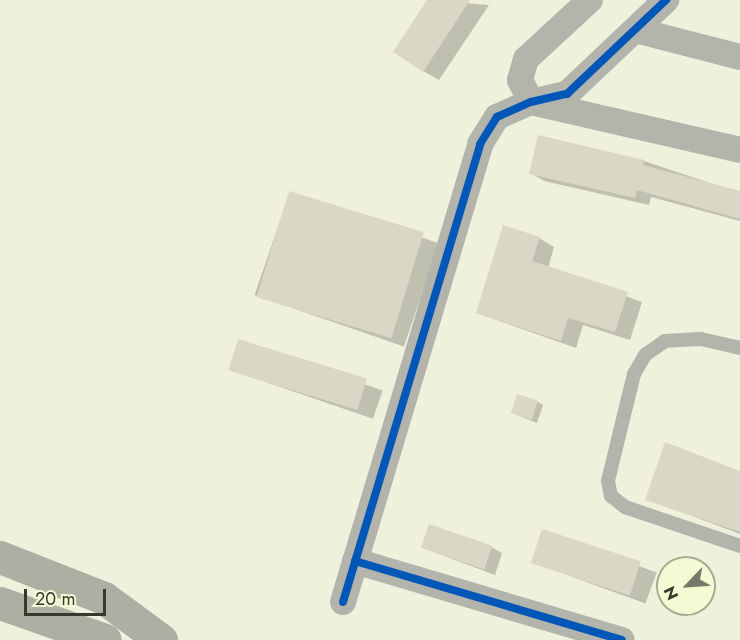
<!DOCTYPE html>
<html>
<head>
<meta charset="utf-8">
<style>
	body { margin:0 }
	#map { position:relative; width:740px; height:640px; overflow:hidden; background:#eff1dc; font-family:Jost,sans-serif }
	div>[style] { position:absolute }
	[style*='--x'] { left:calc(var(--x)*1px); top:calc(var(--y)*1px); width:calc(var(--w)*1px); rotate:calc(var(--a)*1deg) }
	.shadow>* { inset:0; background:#0003; transform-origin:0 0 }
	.building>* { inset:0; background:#d9d7c6; transform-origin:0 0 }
	.service>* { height:14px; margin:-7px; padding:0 7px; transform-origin:7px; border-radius:7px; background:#b3b5ac }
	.minor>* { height:26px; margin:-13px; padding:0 13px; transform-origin:13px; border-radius:13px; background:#b3b5ac }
	.trunk>* { height:33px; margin:-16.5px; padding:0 16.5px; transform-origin:16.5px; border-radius:16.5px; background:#acafa2 }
	.cycleway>* { height:8px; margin:-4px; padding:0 4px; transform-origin:4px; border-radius:4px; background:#0057b8 }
	span { translate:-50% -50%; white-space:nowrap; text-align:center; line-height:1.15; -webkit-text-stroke:4.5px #f5f9d4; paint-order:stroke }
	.north { position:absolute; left:656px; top:556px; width:60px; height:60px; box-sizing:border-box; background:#f5f9d4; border:2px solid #a9ac90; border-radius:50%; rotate:245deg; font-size:16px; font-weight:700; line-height:24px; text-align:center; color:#38392b }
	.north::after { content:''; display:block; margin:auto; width:21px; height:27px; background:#787969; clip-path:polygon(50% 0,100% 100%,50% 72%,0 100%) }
	.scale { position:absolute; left:24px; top:589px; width:82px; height:27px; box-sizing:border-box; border:3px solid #38392b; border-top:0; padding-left:8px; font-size:18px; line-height:21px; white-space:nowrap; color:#38392b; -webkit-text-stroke:4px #f5f9d4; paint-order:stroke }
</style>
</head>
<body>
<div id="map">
	<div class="shadow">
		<div style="clip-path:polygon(428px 0,489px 5px,439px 80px,423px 71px)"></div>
		<div style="clip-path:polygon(644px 161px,740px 193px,740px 221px,651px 197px,649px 205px,544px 181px,531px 173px)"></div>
		<div style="left:290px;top:192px;width:158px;height:109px;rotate:19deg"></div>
		<div style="clip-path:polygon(539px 238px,554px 247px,548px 268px,642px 302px,630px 340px,583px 325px,576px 348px,477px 313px)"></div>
		<div style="left:239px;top:341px;width:152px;height:30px;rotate:19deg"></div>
		<div style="clip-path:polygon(538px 402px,543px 405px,537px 423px,512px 413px)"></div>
		<div style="clip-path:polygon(740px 472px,740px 534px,647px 499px)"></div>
		<div style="left:543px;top:531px;width:121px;height:33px;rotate:20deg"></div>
		<div style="clip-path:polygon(491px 547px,502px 553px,495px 575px,423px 548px)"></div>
	</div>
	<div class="building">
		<div style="clip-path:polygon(427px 0,470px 0,423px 72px,393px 52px)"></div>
		<div style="clip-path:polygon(538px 135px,644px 160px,643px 165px,740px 191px,740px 219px,637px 190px,635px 198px,529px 174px)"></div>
		<div style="left:289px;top:191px;width:141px;height:111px;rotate:17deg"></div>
		<div style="clip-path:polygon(503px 225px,540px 237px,532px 261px,628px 292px,615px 332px,568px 318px,561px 341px,476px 313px)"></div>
		<div style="left:238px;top:339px;width:135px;height:33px;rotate:17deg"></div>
		<div style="left:517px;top:394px;width:22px;height:20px;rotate:18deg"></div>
		<div style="clip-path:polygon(665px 442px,740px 471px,740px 532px,645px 500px)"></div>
		<div style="left:429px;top:524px;width:67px;height:25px;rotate:19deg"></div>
		<div style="left:542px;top:529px;width:104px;height:36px;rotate:18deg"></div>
	</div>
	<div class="service">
		<div style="--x:740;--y:348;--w:40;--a:-167"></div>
		<div style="--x:701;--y:339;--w:36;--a:177"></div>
		<div style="--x:665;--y:341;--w:24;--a:145"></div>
		<div style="--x:645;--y:355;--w:22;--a:120"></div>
		<div style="--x:634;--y:374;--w:110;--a:103.7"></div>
		<div style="--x:608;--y:481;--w:15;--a:79"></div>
		<div style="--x:611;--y:496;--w:18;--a:38"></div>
		<div style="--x:625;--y:507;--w:121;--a:18.7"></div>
	</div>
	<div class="minor">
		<div style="--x:590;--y:0;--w:87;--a:137.3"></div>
		<div style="--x:526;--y:59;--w:22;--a:106"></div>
		<div style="--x:520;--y:80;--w:25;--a:63"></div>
		<div style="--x:531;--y:102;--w:214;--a:12.9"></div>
		<div style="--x:635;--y:30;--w:108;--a:14.4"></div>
		<div style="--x:355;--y:561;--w:278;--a:16.5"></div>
		<div style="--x:343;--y:602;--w:478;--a:-73.3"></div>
		<div style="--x:480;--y:144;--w:32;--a:-58"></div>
		<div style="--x:497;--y:117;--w:37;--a:-24"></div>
		<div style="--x:531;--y:102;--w:37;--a:-13"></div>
		<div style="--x:567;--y:94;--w:137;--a:-43.5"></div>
	</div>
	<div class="trunk">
		<div style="--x:0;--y:557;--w:112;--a:21.5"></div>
		<div style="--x:104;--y:598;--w:71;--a:36.4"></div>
		<div style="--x:0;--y:603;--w:111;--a:19.4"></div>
	</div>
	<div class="cycleway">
		<div style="--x:355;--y:561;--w:278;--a:16.5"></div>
		<div style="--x:343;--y:602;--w:478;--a:-73.3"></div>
		<div style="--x:480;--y:144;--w:32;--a:-58"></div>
		<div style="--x:497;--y:117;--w:37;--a:-24"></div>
		<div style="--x:531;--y:102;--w:37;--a:-13"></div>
		<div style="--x:567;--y:94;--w:137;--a:-43.5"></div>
	</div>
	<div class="north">N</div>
	<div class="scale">20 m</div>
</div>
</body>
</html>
